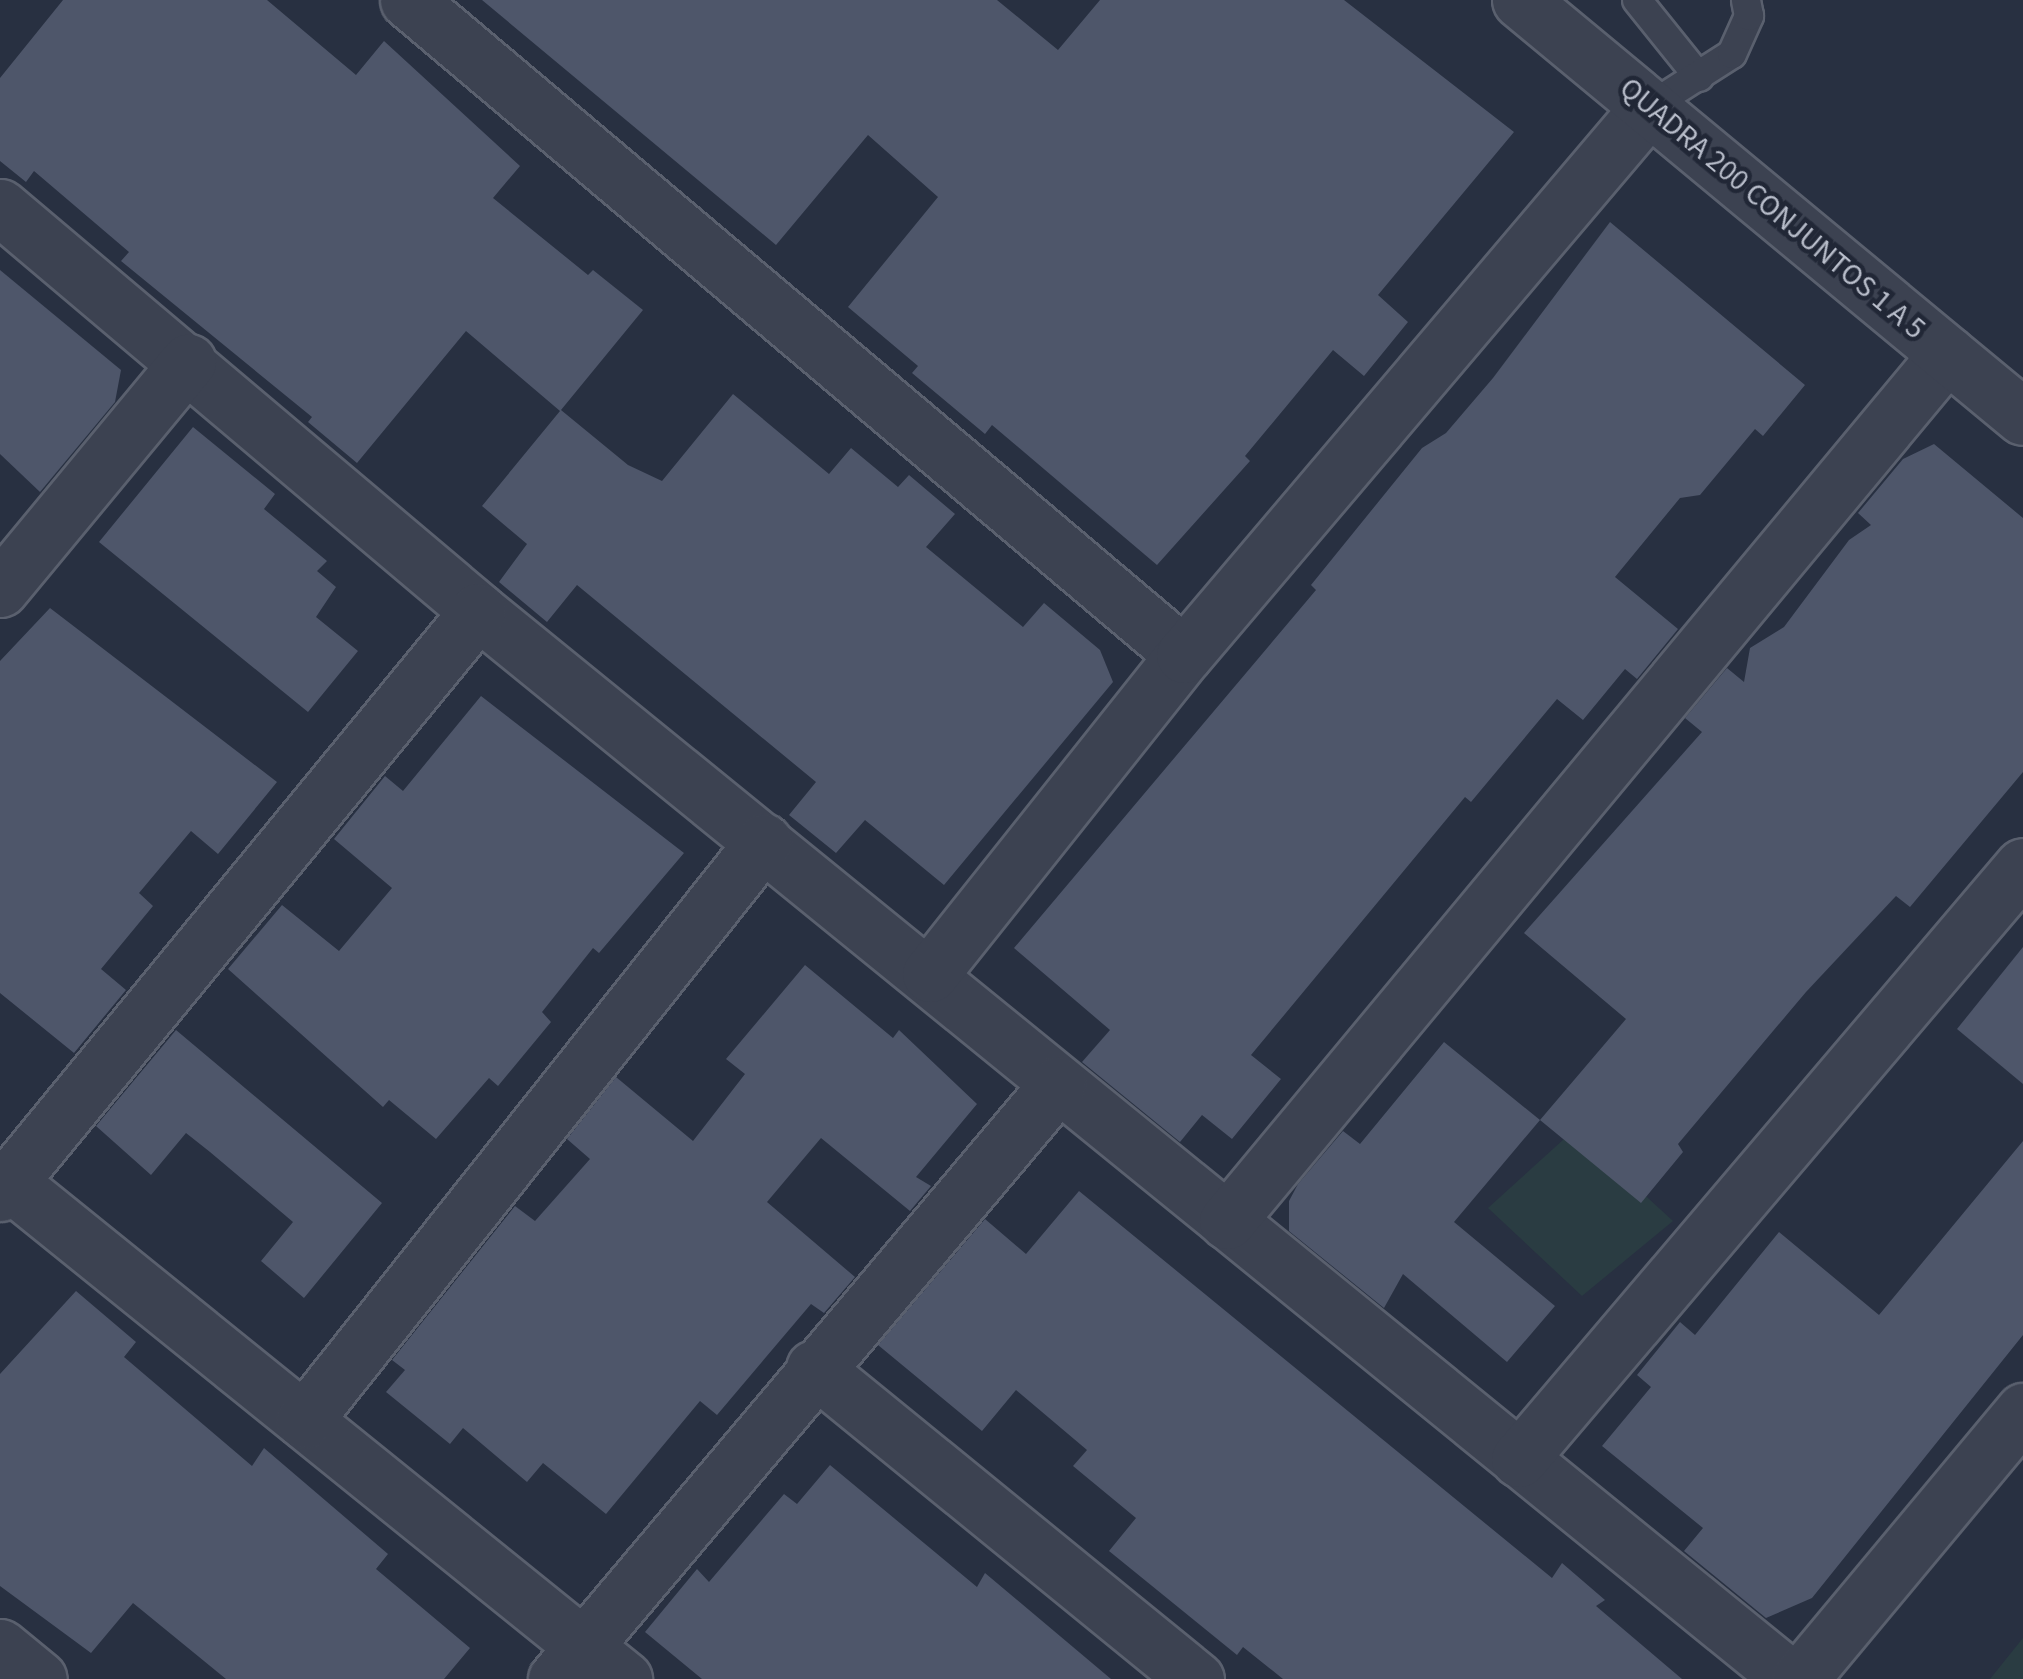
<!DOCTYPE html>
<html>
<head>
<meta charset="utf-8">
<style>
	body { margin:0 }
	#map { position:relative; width:2023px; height:1679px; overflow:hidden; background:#283041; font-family:"Source Sans 3",sans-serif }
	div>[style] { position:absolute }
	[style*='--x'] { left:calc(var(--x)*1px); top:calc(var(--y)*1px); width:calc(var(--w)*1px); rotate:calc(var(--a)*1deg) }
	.green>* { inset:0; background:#2a3c42 }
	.building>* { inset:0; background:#4e566a }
	.roads { filter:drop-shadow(2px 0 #5a606e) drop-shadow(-2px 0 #5a606e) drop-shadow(0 2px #5a606e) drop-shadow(0 -2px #5a606e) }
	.service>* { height:28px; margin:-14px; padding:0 14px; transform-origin:14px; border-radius:14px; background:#3c4251 }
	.minor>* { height:55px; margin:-27.5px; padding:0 27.5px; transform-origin:27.5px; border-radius:27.5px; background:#3c4251 }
	.tertiary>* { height:55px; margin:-27.5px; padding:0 27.5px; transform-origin:27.5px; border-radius:27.5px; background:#3c4251 }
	span { translate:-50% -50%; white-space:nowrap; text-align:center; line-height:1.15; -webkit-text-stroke:9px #212736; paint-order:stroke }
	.street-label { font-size:30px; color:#b9becb }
</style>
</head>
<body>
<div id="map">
	<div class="green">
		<div style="clip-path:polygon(1574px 1130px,1673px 1221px,1582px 1296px,1488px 1208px)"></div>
		<div style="clip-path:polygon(2023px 1638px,2023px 1679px,1990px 1679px)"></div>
	</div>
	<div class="building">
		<div style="clip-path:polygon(63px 0,267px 0,356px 75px,384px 41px,520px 166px,493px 198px,588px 275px,593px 270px,643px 310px,561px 410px,628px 465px,662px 481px,733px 394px,829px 474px,851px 448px,898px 487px,909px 475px,955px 514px,926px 547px,1023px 627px,1044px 603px,1100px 650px,1113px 682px,944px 885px,865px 820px,836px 853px,789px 815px,816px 782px,577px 585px,547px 622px,499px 582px,527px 544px,482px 506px,560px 411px,466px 331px,357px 463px,308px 422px,312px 417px,121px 261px,129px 252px,34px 171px,26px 182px,0 161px,0 78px)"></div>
		<div style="clip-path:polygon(482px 0,997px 0,1058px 50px,1100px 0,1344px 0,1514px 132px,1378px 295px,1408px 322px,1364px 376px,1333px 350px,1245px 456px,1250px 461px,1157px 565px,992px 425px,985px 434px,912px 373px,918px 366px,848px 307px,938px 197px,868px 135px,776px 245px)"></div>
		<div style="clip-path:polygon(1610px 222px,1805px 385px,1763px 436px,1755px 429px,1700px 495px,1680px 498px,1615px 577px,1678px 629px,1637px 679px,1625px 669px,1583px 720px,1557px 699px,1471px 802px,1465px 797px,1251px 1055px,1281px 1079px,1232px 1139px,1202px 1115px,1180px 1142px,1082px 1062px,1110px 1030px,1014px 948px,1316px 590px,1311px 585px,1422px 448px,1446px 433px,1493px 378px)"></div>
		<div style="clip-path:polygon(0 270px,121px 370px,115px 402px,40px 492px,0 454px)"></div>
		<div style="clip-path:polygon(193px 427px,275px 494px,264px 509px,327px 561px,317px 571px,336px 587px,316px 617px,358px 651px,308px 712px,99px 542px)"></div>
		<div style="clip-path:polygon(1934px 444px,2023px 518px,2023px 772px,1910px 907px,1896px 896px,1806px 992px,1678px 1144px,1683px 1152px,1641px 1203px,1540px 1120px,1626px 1019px,1524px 933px,1702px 732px,1685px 718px,1727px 668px,1744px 682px,1750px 648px,1784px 627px,1849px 540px,1871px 525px,1858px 513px,1903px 459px)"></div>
		<div style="clip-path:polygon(50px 608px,277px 782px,218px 854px,191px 831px,139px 893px,153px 906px,101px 969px,126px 990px,74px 1053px,0 993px,0 661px)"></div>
		<div style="clip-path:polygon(481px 696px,684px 853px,599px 953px,593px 948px,542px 1012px,551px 1022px,498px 1086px,489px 1078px,436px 1139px,389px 1100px,383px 1107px,228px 969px,282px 905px,339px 951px,392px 888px,334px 839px,385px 776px,403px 791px)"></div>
		<div style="clip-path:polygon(2023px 947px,2023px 1084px,1957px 1029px)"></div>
		<div style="clip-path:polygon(805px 965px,893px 1038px,899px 1030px,977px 1104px,916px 1177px,931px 1186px,910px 1211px,821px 1138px,767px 1202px,855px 1277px,824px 1313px,811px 1304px,717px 1415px,700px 1401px,606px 1514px,543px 1463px,527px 1482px,463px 1428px,450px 1444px,386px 1392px,405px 1370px,392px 1360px,515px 1206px,535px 1221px,590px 1159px,567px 1139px,616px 1077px,693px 1141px,745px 1074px,726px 1059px)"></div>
		<div style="clip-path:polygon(176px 1030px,382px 1203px,304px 1298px,261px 1261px,293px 1222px,210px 1152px,186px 1133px,151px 1175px,96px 1126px)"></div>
		<div style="clip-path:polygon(1444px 1042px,1540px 1120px,1454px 1222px,1555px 1306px,1507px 1362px,1403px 1274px,1384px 1308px,1289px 1231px,1289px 1201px,1298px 1184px,1343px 1131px,1360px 1144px)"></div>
		<div style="clip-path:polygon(2023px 1141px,2023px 1335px,1812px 1598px,1766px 1618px,1684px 1551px,1703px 1528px,1602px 1446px,1651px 1387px,1637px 1375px,1680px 1322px,1695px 1335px,1779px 1232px,1879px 1315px)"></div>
		<div style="clip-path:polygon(1079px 1191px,1552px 1578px,1562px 1563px,1605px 1600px,1596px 1606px,1682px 1679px,1283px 1679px,1243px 1647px,1237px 1655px,1109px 1551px,1136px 1518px,1073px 1466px,1087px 1450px,1016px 1390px,982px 1431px,878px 1345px,985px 1219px,1026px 1254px)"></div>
		<div style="clip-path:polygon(76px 1291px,136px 1342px,124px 1357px,252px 1466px,264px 1448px,388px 1554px,376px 1569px,470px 1648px,444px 1679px,226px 1679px,133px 1603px,91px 1653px,0 1586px,0 1374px)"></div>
		<div style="clip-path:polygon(830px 1465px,977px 1587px,985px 1573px,1111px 1679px,702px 1679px,645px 1632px,697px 1569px,709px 1582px,784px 1494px,797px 1504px)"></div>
	</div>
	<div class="roads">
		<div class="service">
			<div style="--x:1637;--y:0;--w:99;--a:51.2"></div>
			<div style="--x:1649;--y:107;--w:98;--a:-32.6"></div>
			<div style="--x:1732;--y:54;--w:42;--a:-65.9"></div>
			<div style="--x:1749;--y:16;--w:16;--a:-101"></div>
		</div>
		<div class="minor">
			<div style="--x:408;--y:0;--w:1015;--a:40.17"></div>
			<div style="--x:0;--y:207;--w:626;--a:40.2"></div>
			<div style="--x:478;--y:611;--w:1693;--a:39.13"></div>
			<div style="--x:0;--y:589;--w:295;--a:-50.4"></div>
			<div style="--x:930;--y:974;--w:408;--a:-51.5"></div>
			<div style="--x:1184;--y:655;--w:719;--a:-49.68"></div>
			<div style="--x:9;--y:1182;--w:791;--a:38.94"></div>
			<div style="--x:0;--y:1193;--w:753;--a:-50.6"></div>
			<div style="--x:1227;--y:1221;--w:1127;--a:-50.29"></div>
			<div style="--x:814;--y:1368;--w:493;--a:39.2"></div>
			<div style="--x:304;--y:1420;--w:739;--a:-51.53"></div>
			<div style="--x:1519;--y:1459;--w:778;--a:-49.64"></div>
			<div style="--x:0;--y:1647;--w:50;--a:39.4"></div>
			<div style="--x:556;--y:1679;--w:778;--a:-49.85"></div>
		</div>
		<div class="tertiary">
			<div style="--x:1520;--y:0;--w:653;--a:39.66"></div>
			<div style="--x:1800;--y:1679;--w:349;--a:-50.2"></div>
		</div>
	</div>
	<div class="street-label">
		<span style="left:1772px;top:209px;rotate:40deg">QUADRA 200 CONJUNTOS 1 A 5</span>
	</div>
</div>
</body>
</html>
